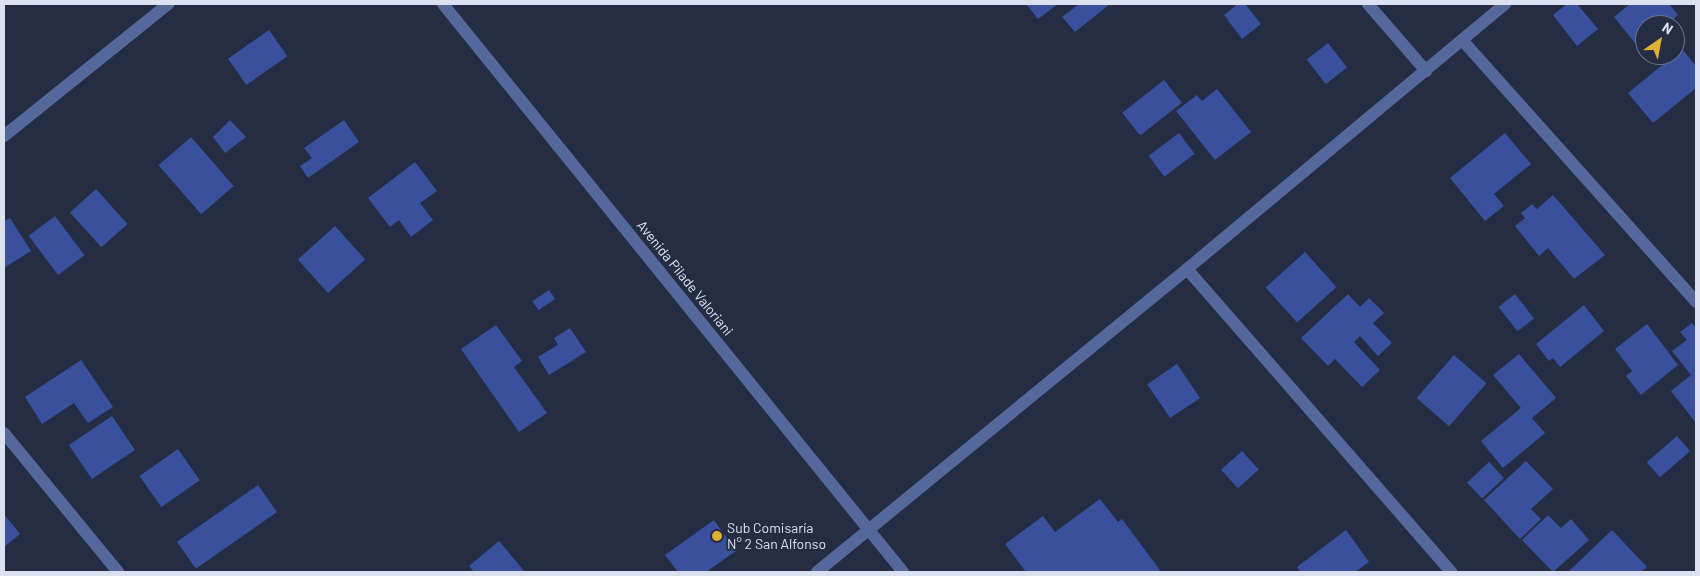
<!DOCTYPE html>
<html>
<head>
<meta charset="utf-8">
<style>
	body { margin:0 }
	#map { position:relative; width:1700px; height:576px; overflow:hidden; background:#242d43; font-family:Barlow,sans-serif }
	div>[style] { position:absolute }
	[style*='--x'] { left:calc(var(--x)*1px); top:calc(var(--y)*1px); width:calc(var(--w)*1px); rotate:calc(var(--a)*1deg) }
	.building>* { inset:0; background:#39519d; transform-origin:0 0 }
	.street>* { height:12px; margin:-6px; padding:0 6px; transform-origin:6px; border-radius:6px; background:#55689b }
	.dots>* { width:14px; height:14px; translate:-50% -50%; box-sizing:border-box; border:2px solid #242d43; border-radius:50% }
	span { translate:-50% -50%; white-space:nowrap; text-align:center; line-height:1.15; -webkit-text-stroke:4px #242d43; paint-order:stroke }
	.street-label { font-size:14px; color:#dbe1f0 }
	.poi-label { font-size:14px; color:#dbe1f0 }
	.left { translate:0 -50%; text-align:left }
	.frame { position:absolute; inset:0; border:5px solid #dbe1f0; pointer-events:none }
	.north { position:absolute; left:1635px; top:15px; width:50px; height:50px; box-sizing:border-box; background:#242d43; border:1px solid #6d7588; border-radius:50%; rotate:33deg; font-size:14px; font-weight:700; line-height:20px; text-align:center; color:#dbe1f0 }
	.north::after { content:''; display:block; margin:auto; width:18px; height:22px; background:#deb133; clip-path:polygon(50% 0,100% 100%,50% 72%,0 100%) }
</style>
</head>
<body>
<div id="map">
	<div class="building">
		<div style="clip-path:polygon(1026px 4px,1058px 4px,1038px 19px)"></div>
		<div style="clip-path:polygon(1079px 4px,1110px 4px,1075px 32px,1062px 17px)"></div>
		<div style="clip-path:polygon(1238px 4px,1245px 4px,1261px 24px,1242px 39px,1224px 15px)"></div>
		<div style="clip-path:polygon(1567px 4px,1577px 4px,1598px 29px,1577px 46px,1553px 15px)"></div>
		<div style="clip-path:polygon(1630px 4px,1669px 4px,1678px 15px,1667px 25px,1645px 25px,1645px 43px,1639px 48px,1614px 17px)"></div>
		<div style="left:269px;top:30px;width:32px;height:50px;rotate:55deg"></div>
		<div style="left:1328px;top:43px;width:31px;height:27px;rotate:52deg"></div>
		<div style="clip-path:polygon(1682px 49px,1696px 66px,1696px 88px,1653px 123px,1628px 93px)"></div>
		<div style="left:1164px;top:80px;width:29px;height:53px;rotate:52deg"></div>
		<div style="clip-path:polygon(1217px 89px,1251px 132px,1215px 160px,1176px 111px,1197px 95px,1202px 101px)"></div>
		<div style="clip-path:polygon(230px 120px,246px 137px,225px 153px,213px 137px)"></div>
		<div style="clip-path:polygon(344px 120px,359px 142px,308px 178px,300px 166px,312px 158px,304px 148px)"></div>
		<div style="left:1179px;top:133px;width:26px;height:38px;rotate:53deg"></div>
		<div style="clip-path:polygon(1505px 133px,1531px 164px,1494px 194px,1504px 206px,1485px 221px,1450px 178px)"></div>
		<div style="left:191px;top:137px;width:65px;height:43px;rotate:49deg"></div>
		<div style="clip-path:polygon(415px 162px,437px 191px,420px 203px,433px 220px,411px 237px,399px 220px,390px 227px,368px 198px)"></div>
		<div style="left:96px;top:189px;width:47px;height:35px;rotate:48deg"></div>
		<div style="clip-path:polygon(1553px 195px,1605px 255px,1574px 279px,1548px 248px,1539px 256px,1515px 226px,1525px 218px,1521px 213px,1532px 204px,1537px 209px)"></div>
		<div style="left:55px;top:216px;width:49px;height:33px;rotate:53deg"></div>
		<div style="clip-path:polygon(10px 218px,31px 251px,4px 268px,4px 221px)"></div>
		<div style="left:335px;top:226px;width:45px;height:50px;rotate:48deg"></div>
		<div style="left:1305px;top:252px;width:47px;height:53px;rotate:48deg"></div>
		<div style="left:549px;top:290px;width:11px;height:20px;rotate:56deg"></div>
		<div style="clip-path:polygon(1348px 294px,1360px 307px,1369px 298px,1384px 313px,1373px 323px,1392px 343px,1378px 356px,1360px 336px,1354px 342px,1380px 370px,1362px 387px,1335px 359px,1328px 366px,1301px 338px)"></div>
		<div style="left:1515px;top:294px;width:31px;height:21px;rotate:52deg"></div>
		<div style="clip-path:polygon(1584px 305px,1604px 331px,1560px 367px,1553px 358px,1549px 361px,1536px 344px)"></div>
		<div style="clip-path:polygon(1692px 323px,1696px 328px,1696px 423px,1671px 391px,1691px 375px,1672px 351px,1687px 340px,1680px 332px)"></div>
		<div style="clip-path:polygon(1647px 324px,1678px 365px,1641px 395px,1626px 376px,1632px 371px,1615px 349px)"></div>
		<div style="clip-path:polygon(496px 325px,522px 361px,514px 367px,547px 413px,519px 432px,461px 349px)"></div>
		<div style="clip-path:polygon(570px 328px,586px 352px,549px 375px,538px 357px,558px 345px,554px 338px)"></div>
		<div style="clip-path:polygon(1519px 354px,1556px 398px,1532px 418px,1545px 433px,1503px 468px,1481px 441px,1521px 408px,1493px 375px)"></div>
		<div style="left:1454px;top:355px;width:43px;height:57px;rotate:41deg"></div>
		<div style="clip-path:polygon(81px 360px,113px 407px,88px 423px,74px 403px,42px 424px,25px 397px)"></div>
		<div style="left:1177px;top:364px;width:41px;height:36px;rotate:56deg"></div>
		<div style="left:112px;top:416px;width:41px;height:52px;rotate:56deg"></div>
		<div style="left:1677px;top:436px;width:20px;height:40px;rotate:49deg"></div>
		<div style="left:178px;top:449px;width:38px;height:47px;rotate:55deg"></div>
		<div style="left:1242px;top:451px;width:25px;height:28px;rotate:48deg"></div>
		<div style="clip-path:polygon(1526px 461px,1553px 489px,1531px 509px,1541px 519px,1520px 539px,1484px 500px)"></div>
		<div style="left:1489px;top:462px;width:22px;height:30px;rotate:47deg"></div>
		<div style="left:258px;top:485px;width:33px;height:99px;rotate:55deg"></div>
		<div style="clip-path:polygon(1100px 499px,1118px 522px,1122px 519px,1160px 570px,1157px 572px,1026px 572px,1005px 544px,1043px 516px,1055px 532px)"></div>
		<div style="clip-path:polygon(4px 514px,20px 534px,4px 547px)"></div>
		<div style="clip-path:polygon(1548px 515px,1561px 528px,1571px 519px,1589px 540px,1553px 572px,1522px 540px)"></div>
		<div style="clip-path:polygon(714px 520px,736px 551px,706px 572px,678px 572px,665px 555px)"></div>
		<div style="clip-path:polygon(1346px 530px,1369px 562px,1355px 572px,1301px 572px,1297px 567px)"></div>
		<div style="clip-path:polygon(1612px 530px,1647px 567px,1641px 572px,1568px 572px)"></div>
		<div style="clip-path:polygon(499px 541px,525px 572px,474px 572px,469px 566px)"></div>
	</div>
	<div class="street">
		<div style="--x:443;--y:4;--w:731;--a:51"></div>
		<div style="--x:1368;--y:4;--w:89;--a:49.1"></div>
		<div style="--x:1463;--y:41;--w:350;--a:48.2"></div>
		<div style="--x:4;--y:136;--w:211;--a:-38.8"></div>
		<div style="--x:1187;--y:269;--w:402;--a:48.9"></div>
		<div style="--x:4;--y:433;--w:180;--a:50.6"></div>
		<div style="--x:817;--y:572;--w:478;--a:-39.3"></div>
		<div style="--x:1187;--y:269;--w:414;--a:-39.8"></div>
	</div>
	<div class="dots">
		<div style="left:717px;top:536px;background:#deb133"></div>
	</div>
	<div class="street-label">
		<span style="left:685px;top:278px;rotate:51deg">Avenida Pilade Valoriani</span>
	</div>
	<div class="poi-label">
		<span class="left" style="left:727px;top:536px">Sub Comisaría<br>N° 2 San Alfonso</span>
	</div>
	<div class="frame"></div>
	<div class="north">N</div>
</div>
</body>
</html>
